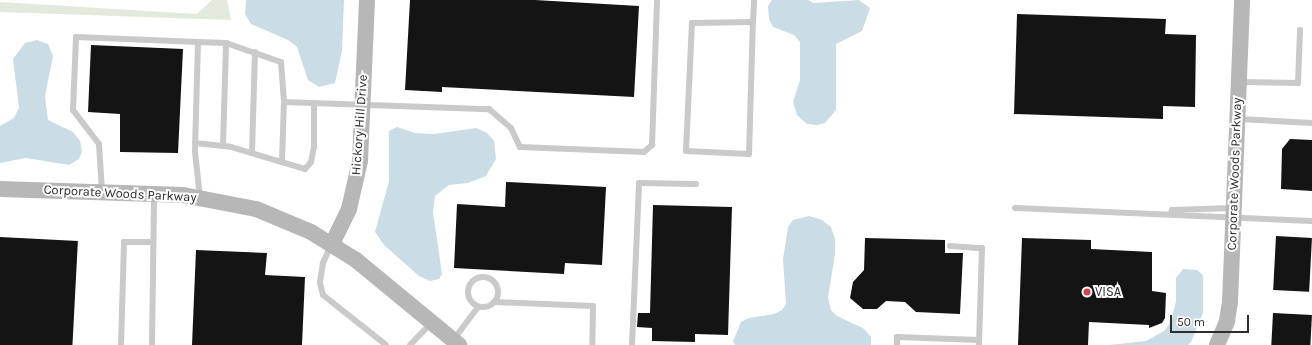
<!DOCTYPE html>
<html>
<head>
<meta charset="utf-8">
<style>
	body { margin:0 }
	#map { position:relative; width:1312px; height:345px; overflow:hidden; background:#fff; font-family:Karla,sans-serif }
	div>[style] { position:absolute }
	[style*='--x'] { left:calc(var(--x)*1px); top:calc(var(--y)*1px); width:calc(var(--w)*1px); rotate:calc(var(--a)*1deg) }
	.green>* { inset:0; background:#e3e9dc }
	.water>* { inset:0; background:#cadde6 }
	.building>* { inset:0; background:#141414; transform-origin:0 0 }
	.lane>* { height:6px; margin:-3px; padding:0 3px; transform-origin:3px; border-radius:3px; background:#cacaca }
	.lane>.ring { margin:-3px; padding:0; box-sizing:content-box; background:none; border:6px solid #cacaca; border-radius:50% }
	.secondary>* { height:16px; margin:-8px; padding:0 8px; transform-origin:8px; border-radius:8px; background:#b7b7b7 }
	.dots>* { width:11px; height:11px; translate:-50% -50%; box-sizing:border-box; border:2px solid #fff; border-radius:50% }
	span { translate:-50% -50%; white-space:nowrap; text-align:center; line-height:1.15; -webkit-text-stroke:4px #fff; paint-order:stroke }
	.street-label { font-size:13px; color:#2d2d2d }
	.poi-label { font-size:13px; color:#2d2d2d }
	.left { translate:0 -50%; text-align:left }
	.scale { position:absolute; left:1170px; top:315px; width:79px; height:18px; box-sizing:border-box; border:2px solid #2d2d2d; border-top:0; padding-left:5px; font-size:12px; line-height:14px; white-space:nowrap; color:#2d2d2d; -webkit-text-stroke:3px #fff; paint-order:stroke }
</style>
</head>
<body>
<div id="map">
	<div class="green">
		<div style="clip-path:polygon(212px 0,227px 0,231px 20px,0 12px,0 2px,197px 14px)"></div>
	</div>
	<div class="water">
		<div style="clip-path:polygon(246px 0,344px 0,342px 51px,335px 83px,319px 87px,308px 80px,297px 47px,288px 40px,251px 24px,245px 14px)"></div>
		<div style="clip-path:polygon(772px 0,808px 0,814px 3px,859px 0,870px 8px,862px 31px,836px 44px,836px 110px,825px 123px,817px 125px,807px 124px,797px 115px,793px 102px,800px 80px,800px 42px,794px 35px,773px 27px,769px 19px,768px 6px)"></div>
		<div style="clip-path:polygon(37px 40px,48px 44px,53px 56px,45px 96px,48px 120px,73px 132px,80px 141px,82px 151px,79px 159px,69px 165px,26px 158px,0 163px,0 126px,14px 118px,19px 107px,13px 59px,25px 43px)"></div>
		<div style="clip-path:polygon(397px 127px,415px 133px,434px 134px,476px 128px,487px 133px,494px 141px,496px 159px,486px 176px,468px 183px,449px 185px,435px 196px,433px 212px,442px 274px,439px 279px,430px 281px,419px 276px,384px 245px,375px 232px,389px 181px,389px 131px)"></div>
		<div style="clip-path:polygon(809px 216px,822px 220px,831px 227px,835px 239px,835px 254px,828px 298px,831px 310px,837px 316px,863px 328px,871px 337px,871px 345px,735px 345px,733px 341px,741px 322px,749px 318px,774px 314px,782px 310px,786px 304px,783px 259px,788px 227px,793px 220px)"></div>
		<div style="clip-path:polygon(1183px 269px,1197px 270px,1203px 275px,1203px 313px,1191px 342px,1188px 345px,1109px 345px,1146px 341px,1164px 331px,1171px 322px,1176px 301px,1176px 278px)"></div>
	</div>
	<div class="building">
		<div style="clip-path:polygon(410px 0,535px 0,639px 6px,634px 97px,442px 87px,442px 92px,405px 90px)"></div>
		<div style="clip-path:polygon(1017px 14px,1166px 19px,1165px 34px,1196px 35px,1195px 107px,1163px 106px,1163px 119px,1014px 114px)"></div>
		<div style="clip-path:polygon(91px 45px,183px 49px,178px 153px,120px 152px,120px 114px,88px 112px)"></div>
		<div style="clip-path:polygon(1290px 139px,1312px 140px,1312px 191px,1281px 189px,1282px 149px)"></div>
		<div style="clip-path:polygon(506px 182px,606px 187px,602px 265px,565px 263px,564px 274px,454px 268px,457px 204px,505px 207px)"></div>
		<div style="clip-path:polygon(653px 205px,732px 207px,728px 335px,695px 334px,695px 342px,652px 341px,652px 328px,637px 327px,638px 313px,650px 313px)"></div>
		<div style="left:1276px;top:236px;width:36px;height:54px;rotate:3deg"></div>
		<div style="left:0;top:237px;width:78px;height:108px;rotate:3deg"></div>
		<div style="clip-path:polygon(865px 238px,945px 240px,945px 253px,963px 253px,960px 314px,916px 312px,905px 302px,886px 301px,877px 309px,863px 309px,850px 298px,853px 282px,864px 270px)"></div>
		<div style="clip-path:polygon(1022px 238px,1091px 240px,1091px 249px,1152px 252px,1152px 291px,1166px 293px,1165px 318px,1162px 323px,1149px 328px,1149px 325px,1089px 322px,1088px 345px,1018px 345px)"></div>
		<div style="clip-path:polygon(196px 250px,267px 253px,265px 275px,305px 277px,302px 345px,192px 345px)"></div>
		<div style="left:1273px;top:313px;width:39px;height:32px;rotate:3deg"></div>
	</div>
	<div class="lane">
		<div style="--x:753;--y:22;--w:61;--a:179.1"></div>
		<div style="--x:692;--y:23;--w:128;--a:92.7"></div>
		<div style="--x:686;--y:151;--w:63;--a:2.7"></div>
		<div style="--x:749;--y:154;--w:132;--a:-88.3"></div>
		<div style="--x:753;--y:22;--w:22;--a:-87"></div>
		<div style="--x:198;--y:42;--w:28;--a:2"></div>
		<div style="--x:226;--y:43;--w:58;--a:19.1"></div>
		<div style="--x:281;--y:62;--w:40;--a:85.7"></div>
		<div style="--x:284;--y:102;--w:205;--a:2"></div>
		<div style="--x:489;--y:109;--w:29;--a:41"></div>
		<div style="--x:511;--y:128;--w:21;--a:65"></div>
		<div style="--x:520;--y:147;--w:124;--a:2.3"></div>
		<div style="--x:644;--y:152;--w:11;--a:-41"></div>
		<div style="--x:652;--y:145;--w:145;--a:-88"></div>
		<div style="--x:1239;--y:82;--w:59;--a:1"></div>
		<div style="--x:1298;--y:83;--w:53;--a:-87.8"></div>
		<div style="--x:1238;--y:119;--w:74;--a:3.1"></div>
		<div style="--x:195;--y:143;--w:36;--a:6"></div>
		<div style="--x:231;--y:147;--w:77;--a:16.6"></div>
		<div style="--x:305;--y:169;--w:9;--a:-49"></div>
		<div style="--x:311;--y:162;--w:15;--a:-79"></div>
		<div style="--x:314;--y:147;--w:44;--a:-90"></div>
		<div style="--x:223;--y:146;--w:103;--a:-88.3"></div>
		<div style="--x:252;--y:152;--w:100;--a:-88.3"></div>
		<div style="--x:282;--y:162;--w:60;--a:-88.1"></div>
		<div style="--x:102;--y:191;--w:47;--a:-93.7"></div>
		<div style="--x:99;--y:144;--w:43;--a:-127.4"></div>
		<div style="--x:73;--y:110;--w:73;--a:-87.6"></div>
		<div style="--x:76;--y:37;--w:122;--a:2.3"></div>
		<div style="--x:198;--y:42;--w:110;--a:91.6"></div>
		<div style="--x:195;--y:152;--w:45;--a:83.7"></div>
		<div style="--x:1015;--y:208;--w:297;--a:2.5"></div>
		<div style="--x:1171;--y:213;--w:3;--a:-72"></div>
		<div style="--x:1172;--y:210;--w:60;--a:-1.9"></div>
		<div style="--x:331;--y:245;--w:20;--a:114"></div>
		<div style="--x:323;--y:263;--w:20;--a:99"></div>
		<div style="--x:320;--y:283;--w:12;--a:76"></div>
		<div style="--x:323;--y:295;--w:80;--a:38.4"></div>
		<div style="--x:950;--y:246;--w:32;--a:4"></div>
		<div style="--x:982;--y:248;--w:97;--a:91.8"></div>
		<div class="ring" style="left:468px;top:277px;width:24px;height:24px"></div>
		<div style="--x:494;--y:302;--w:99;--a:2.3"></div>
		<div style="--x:593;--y:306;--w:39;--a:91"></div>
		<div style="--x:454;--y:339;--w:40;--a:-53"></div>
		<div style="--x:121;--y:345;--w:103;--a:-88.3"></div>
		<div style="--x:124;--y:242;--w:29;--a:0"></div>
		<div style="--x:152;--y:345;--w:151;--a:-89.2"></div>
		<div style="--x:410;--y:345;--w:30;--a:-46"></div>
		<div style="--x:632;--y:345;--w:162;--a:-87.5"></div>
		<div style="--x:639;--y:183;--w:57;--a:1"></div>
		<div style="--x:897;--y:345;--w:8;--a:-90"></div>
		<div style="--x:897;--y:337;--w:82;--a:2.1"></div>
	</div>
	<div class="secondary">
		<div style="--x:0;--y:189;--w:183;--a:1.9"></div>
		<div style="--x:183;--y:195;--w:74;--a:10.9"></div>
		<div style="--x:256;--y:209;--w:60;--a:22.7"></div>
		<div style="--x:311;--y:232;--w:53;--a:31.9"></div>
		<div style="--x:356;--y:260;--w:134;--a:39.5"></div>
		<div style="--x:332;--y:244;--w:39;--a:-64"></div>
		<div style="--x:349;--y:209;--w:49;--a:-77.1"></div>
		<div style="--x:360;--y:161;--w:161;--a:-87.5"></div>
		<div style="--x:1217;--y:345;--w:26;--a:-67"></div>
		<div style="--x:1227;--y:321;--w:19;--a:-81"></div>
		<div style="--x:1230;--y:302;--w:302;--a:-87.7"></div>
	</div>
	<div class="dots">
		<div style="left:1087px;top:292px;background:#cf4454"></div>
	</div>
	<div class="street-label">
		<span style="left:360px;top:125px;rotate:-86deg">Hickory Hill Drive</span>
		<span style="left:1235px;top:174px;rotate:-88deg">Corporate Woods Parkway</span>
		<span style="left:120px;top:194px;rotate:3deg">Corporate Woods Parkway</span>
	</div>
	<div class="poi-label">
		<span class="left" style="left:1095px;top:292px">VISA</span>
	</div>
	<div class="scale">50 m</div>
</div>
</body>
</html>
